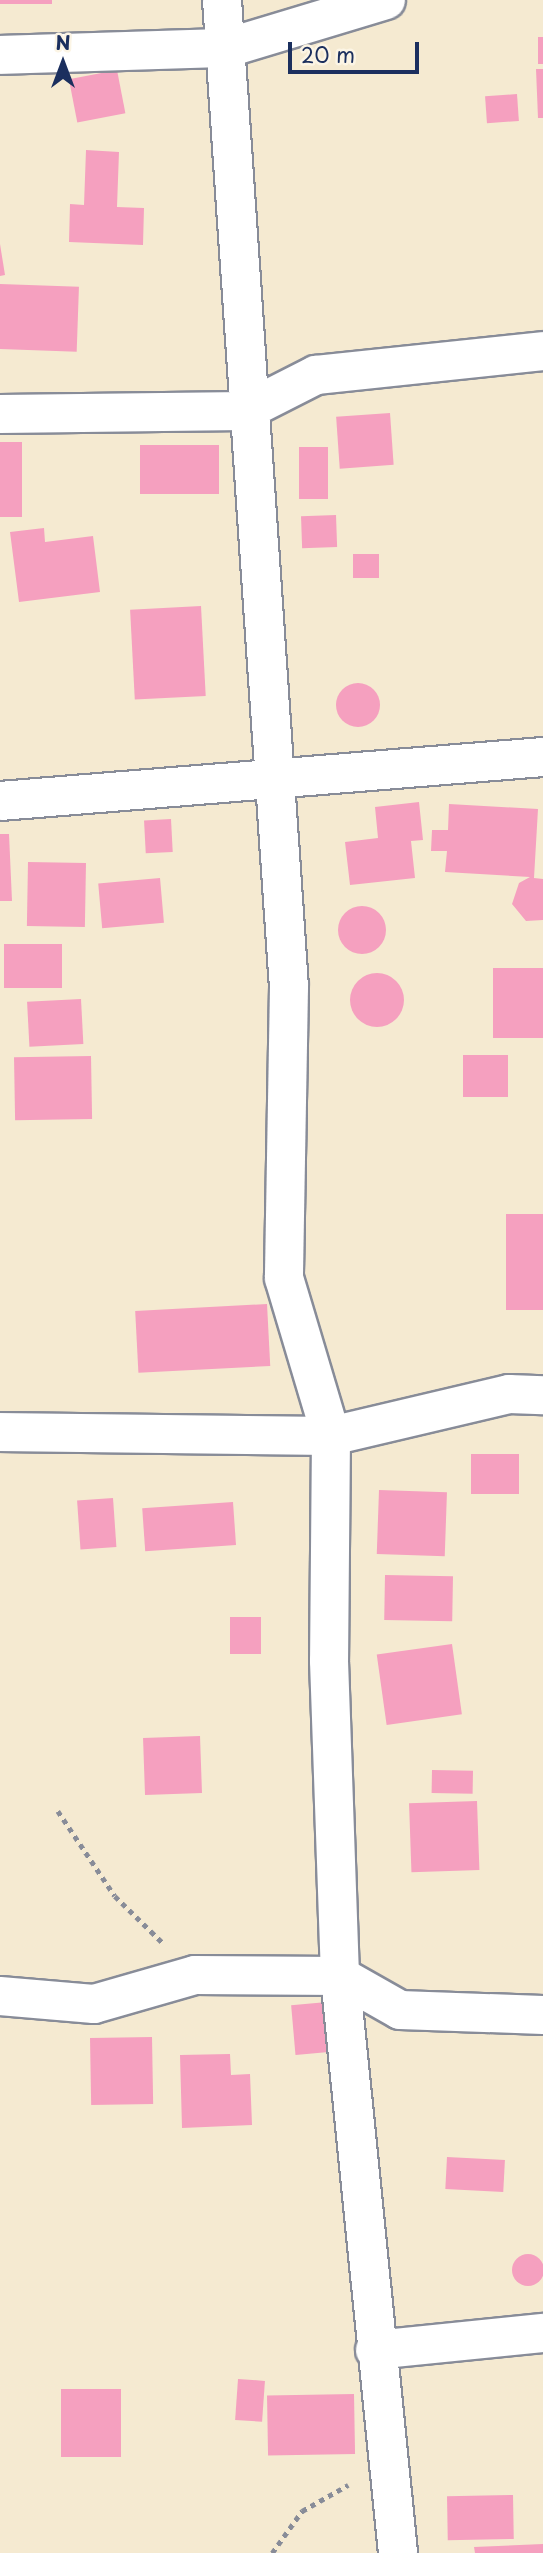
<!DOCTYPE html>
<html>
<head>
<meta charset="utf-8">
<style>
	body { margin:0 }
	#map { position:relative; width:543px; height:2553px; overflow:hidden; background:#f5ead1; font-family:"Playpen Sans",sans-serif }
	div>[style] { position:absolute }
	[style*='--x'] { left:calc(var(--x)*1px); top:calc(var(--y)*1px); width:calc(var(--w)*1px); rotate:calc(var(--a)*1deg) }
	.building>* { inset:0; background:#f5a0bf; transform-origin:0 0 }
	.round { border-radius:50% }
	.path>* { height:4.5px; margin-top:-2.25px; transform-origin:0; background:repeating-linear-gradient(90deg,#888c98 0 5px,transparent 0 10px) }
	.roads { filter:drop-shadow(2px 0 #888c98) drop-shadow(-2px 0 #888c98) drop-shadow(0 2px #888c98) drop-shadow(0 -2px #888c98) }
	.minor>* { height:38px; margin:-19px; padding:0 19px; transform-origin:19px; border-radius:19px; background:#fff }
	span { translate:-50% -50%; white-space:nowrap; text-align:center; line-height:1.15; -webkit-text-stroke:5px #fcf5e5; paint-order:stroke }
	.north { position:absolute; left:28px; top:28px; width:70px; height:70px; -webkit-text-stroke:5px #fcf5e5; paint-order:stroke; rotate:0deg; font-size:19px; font-weight:700; line-height:28px; text-align:center; color:#1b2f5e }
	.north::after { content:''; display:block; margin:auto; width:24px; height:32px; background:#1b2f5e; clip-path:polygon(50% 0,100% 100%,50% 72%,0 100%) }
	.scale { position:absolute; left:288px; top:42px; width:131px; height:32px; box-sizing:border-box; border:4px solid #1b2f5e; border-top:0; padding-left:9px; font-size:21px; line-height:24px; white-space:nowrap; color:#1b2f5e; -webkit-text-stroke:5px #fcf5e5; paint-order:stroke }
</style>
</head>
<body>
<div id="map">
	<div class="building">
		<div style="left:0;top:0;width:52px;height:4px"></div>
		<div style="left:543px;top:37px;width:27px;height:5px;rotate:90deg"></div>
		<div style="clip-path:polygon(536px 69px,543px 69px,543px 118px,538px 118px)"></div>
		<div style="left:117px;top:70px;width:44px;height:49px;rotate:79deg"></div>
		<div style="left:517px;top:94px;width:27px;height:32px;rotate:86deg"></div>
		<div style="clip-path:polygon(86px 150px,119px 152px,117px 207px,144px 208px,143px 245px,69px 242px,70px 204px,84px 205px)"></div>
		<div style="clip-path:polygon(0 244px,5px 275px,0 276px)"></div>
		<div style="left:0;top:284px;width:79px;height:65px;rotate:2deg"></div>
		<div style="left:390px;top:413px;width:52px;height:54px;rotate:86deg"></div>
		<div style="left:0;top:442px;width:22px;height:75px"></div>
		<div style="left:219px;top:445px;width:49px;height:79px;rotate:90deg"></div>
		<div style="left:299px;top:447px;width:29px;height:52px"></div>
		<div style="left:336px;top:515px;width:32px;height:35px;rotate:88deg"></div>
		<div style="clip-path:polygon(44px 528px,45px 542px,93px 536px,100px 592px,19px 602px,10px 532px)"></div>
		<div style="left:353px;top:554px;width:26px;height:24px"></div>
		<div style="left:201px;top:606px;width:90px;height:71px;rotate:87deg"></div>
		<div class="round" style="left:336px;top:683px;width:44px;height:44px"></div>
		<div style="clip-path:polygon(419px 802px,423px 840px,411px 841px,415px 878px,350px 885px,345px 842px,378px 838px,375px 807px)"></div>
		<div style="clip-path:polygon(449px 804px,538px 809px,534px 878px,543px 879px,543px 920px,526px 921px,512px 904px,519px 883px,530px 877px,445px 872px,447px 851px,431px 851px,432px 830px,448px 830px)"></div>
		<div style="left:171px;top:819px;width:33px;height:27px;rotate:87deg"></div>
		<div style="clip-path:polygon(0 834px,9px 834px,12px 901px,0 901px)"></div>
		<div style="left:28px;top:862px;width:58px;height:64px;rotate:1deg"></div>
		<div style="left:160px;top:878px;width:45px;height:62px;rotate:85deg"></div>
		<div class="round" style="left:338px;top:906px;width:48px;height:48px"></div>
		<div style="left:4px;top:944px;width:58px;height:44px"></div>
		<div style="left:543px;top:968px;width:70px;height:50px;rotate:90deg"></div>
		<div class="round" style="left:350px;top:973px;width:54px;height:54px"></div>
		<div style="left:81px;top:999px;width:45px;height:54px;rotate:87deg"></div>
		<div style="left:463px;top:1055px;width:45px;height:42px"></div>
		<div style="left:91px;top:1056px;width:63px;height:77px;rotate:89deg"></div>
		<div style="left:506px;top:1214px;width:37px;height:96px"></div>
		<div style="left:267px;top:1304px;width:62px;height:132px;rotate:87deg"></div>
		<div style="left:519px;top:1454px;width:40px;height:48px;rotate:90deg"></div>
		<div style="left:379px;top:1490px;width:68px;height:64px;rotate:2deg"></div>
		<div style="left:113px;top:1498px;width:49px;height:36px;rotate:86deg"></div>
		<div style="left:233px;top:1502px;width:43px;height:91px;rotate:86deg"></div>
		<div style="left:385px;top:1575px;width:68px;height:45px;rotate:1deg"></div>
		<div style="left:261px;top:1617px;width:37px;height:31px;rotate:90deg"></div>
		<div style="left:452px;top:1644px;width:71px;height:76px;rotate:82deg"></div>
		<div style="left:200px;top:1736px;width:57px;height:57px;rotate:88deg"></div>
		<div style="left:432px;top:1770px;width:41px;height:23px;rotate:1deg"></div>
		<div style="left:477px;top:1801px;width:69px;height:68px;rotate:88deg"></div>
		<div style="left:327px;top:2002px;width:50px;height:36px;rotate:85deg"></div>
		<div style="left:152px;top:2037px;width:67px;height:62px;rotate:89deg"></div>
		<div style="clip-path:polygon(230px 2054px,231px 2075px,250px 2074px,252px 2125px,182px 2128px,180px 2055px)"></div>
		<div style="left:447px;top:2157px;width:58px;height:32px;rotate:3deg"></div>
		<div class="round" style="left:512px;top:2254px;width:32px;height:32px"></div>
		<div style="left:238px;top:2379px;width:27px;height:41px;rotate:4deg"></div>
		<div style="left:61px;top:2389px;width:60px;height:68px"></div>
		<div style="left:354px;top:2394px;width:60px;height:87px;rotate:89deg"></div>
		<div style="left:513px;top:2495px;width:44px;height:66px;rotate:89deg"></div>
		<div style="clip-path:polygon(543px 2544px,543px 2553px,475px 2553px,474px 2547px)"></div>
	</div>
	<div class="path">
		<div style="--x:58;--y:1811;--w:102;--a:56.2"></div>
		<div style="--x:115;--y:1896;--w:66;--a:44.4"></div>
		<div style="--x:272;--y:2553;--w:52;--a:-54.5"></div>
		<div style="--x:302;--y:2511;--w:53;--a:-29.5"></div>
	</div>
	<div class="roads">
		<div class="minor">
			<div style="--x:222;--y:0;--w:989;--a:86.12"></div>
			<div style="--x:289;--y:987;--w:291;--a:91"></div>
			<div style="--x:284;--y:1278;--w:165;--a:73.4"></div>
			<div style="--x:331;--y:1436;--w:225;--a:90.5"></div>
			<div style="--x:329;--y:1661;--w:315;--a:88"></div>
			<div style="--x:340;--y:1976;--w:580;--a:84.26"></div>
			<div style="--x:0;--y:55;--w:227;--a:-1.8"></div>
			<div style="--x:227;--y:48;--w:166;--a:-16.8"></div>
			<div style="--x:0;--y:414;--w:245;--a:-0.7"></div>
			<div style="--x:245;--y:411;--w:80;--a:-26.9"></div>
			<div style="--x:316;--y:375;--w:228;--a:-6"></div>
			<div style="--x:0;--y:801;--w:545;--a:-4.63"></div>
			<div style="--x:0;--y:1432;--w:331;--a:0.7"></div>
			<div style="--x:331;--y:1436;--w:183;--a:-13.3"></div>
			<div style="--x:509;--y:1394;--w:34;--a:2"></div>
			<div style="--x:0;--y:1996;--w:94;--a:4.9"></div>
			<div style="--x:94;--y:2004;--w:105;--a:-16"></div>
			<div style="--x:195;--y:1975;--w:145;--a:0.4"></div>
			<div style="--x:340;--y:1976;--w:69;--a:29.5"></div>
			<div style="--x:400;--y:2010;--w:143;--a:2"></div>
			<div style="--x:375;--y:2350;--w:169;--a:-5.8"></div>
		</div>
	</div>
	<div class="north">N</div>
	<div class="scale">20 m</div>
</div>
</body>
</html>
